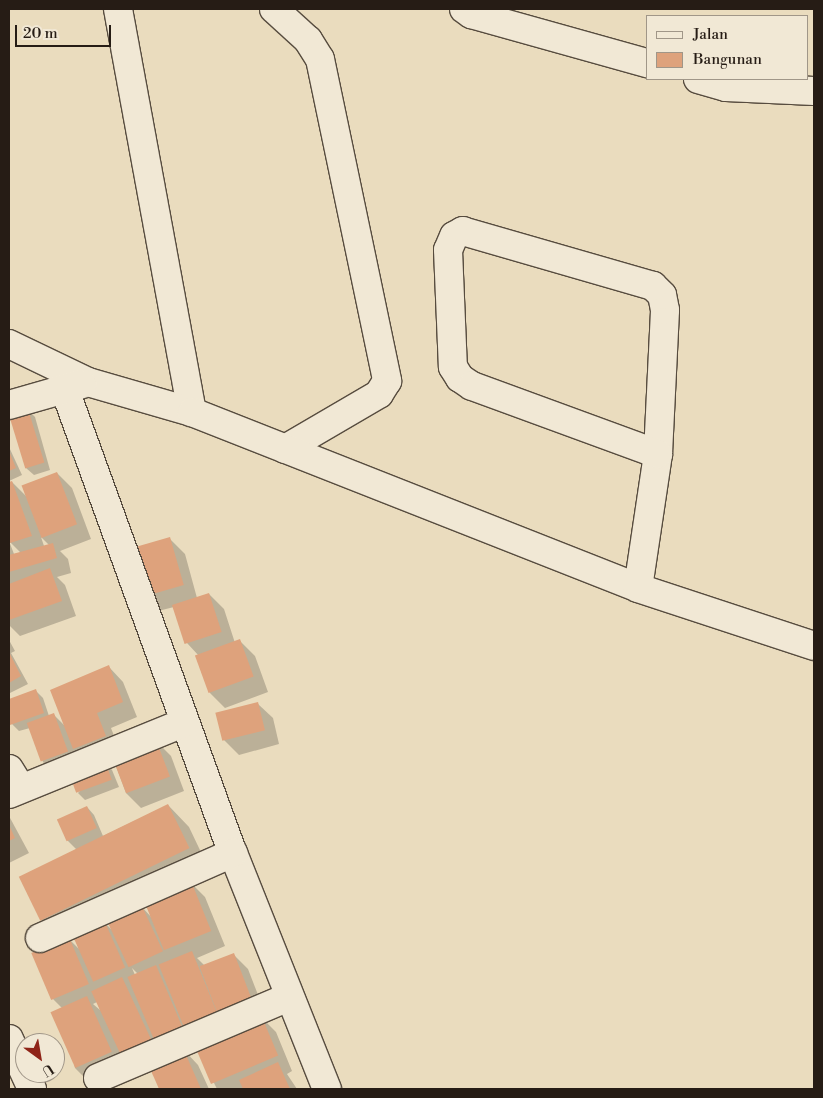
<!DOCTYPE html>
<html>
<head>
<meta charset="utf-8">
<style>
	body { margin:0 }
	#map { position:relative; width:823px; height:1098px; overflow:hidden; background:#eadcbe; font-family:"Libre Bodoni",serif }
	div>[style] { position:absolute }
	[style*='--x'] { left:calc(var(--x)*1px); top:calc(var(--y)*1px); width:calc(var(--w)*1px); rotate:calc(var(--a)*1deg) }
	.shadow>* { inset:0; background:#0003 }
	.building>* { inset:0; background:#dea27c; transform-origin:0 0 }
	.roads { filter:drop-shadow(1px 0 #574c3f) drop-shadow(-1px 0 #574c3f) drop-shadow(0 1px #574c3f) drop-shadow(0 -1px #574c3f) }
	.minor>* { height:28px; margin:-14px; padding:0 14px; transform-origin:14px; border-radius:14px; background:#f1e8d5 }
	span { translate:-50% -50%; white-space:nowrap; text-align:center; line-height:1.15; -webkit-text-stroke:4.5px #f1e8d5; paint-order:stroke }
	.frame { position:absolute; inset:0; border:10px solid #261c15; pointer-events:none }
	.legend { position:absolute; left:646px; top:15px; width:162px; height:65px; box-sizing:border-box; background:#f1e8d5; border:1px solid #a09688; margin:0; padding:6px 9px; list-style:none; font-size:15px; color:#261c15 }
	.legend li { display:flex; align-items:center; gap:10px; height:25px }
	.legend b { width:25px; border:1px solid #a09688 }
	.north { position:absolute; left:15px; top:1033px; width:50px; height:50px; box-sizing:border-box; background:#f1e8d5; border:1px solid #a09688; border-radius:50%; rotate:148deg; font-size:14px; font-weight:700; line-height:20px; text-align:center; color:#261c15 }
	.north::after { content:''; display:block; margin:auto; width:18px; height:22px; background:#8f2418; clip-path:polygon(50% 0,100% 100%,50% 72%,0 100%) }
	.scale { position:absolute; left:15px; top:25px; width:96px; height:22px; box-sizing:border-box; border:2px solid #261c15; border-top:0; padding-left:6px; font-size:15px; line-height:18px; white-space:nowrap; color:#261c15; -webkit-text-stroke:4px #f1e8d5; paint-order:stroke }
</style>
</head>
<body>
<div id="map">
	<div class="shadow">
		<div style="clip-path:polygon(28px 410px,35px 417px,50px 470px,34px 475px,26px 468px)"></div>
		<div style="clip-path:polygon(9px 447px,22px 475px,9px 481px)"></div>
		<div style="clip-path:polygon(evenodd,57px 473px,72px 488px,91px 539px,60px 551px,68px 559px,71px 573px,57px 577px,65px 585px,76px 616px,20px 636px,9px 625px,9px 483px,12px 482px,27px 497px,57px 473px,41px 537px,49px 545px,44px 546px,41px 537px,57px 473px,9px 541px,21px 553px,14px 554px,9px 541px)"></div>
		<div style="clip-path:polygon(170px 539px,185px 554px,197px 598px,209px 594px,224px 609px,235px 643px,240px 641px,255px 656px,268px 692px,225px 708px,210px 693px,199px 656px,187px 643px,174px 607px,158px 611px,143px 596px)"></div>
		<div style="clip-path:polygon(9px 640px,15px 651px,11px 653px,28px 684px,10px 693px)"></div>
		<div style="clip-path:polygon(109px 667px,123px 682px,137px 717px,111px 728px,120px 751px,89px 763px,76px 750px,83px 767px,58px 777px,43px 762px,30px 728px,19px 731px,12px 724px,9px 700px,35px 690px,43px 698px,49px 716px,54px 715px,66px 727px)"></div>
		<div style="clip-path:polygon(258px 704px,273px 718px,279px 744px,239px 755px,224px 740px)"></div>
		<div style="clip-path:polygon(156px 741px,171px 756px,184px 791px,141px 808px,126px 793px,113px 758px)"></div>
		<div style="clip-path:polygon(105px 763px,112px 770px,119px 787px,85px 800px,78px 793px)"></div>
		<div style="clip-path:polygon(evenodd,168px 805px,189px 827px,209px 869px,190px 882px,205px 897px,225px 946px,197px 958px,205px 966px,233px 954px,248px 969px,267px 1018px,263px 1019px,276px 1032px,292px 1071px,287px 1074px,297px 1089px,217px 1089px,194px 1043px,182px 1048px,198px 1065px,209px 1089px,161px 1089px,150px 1065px,90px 1083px,75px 1068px,62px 1008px,53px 999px,63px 941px,40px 918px,76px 849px,68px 841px,59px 820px,87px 807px,94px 815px,103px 836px,168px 805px,146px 900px,153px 919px,141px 906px,113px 931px,102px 920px,146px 900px,168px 805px,73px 934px,79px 949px,67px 937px,73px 934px,168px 805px,132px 968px,138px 974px,135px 975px,132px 968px,168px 805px,97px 1002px,100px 1010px,93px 1004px,97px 1002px)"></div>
		<div style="clip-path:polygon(9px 816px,29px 853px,9px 863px)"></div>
	</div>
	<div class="building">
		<div style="left:28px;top:409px;width:56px;height:20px;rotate:73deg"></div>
		<div style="clip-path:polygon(9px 451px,16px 468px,9px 471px)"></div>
		<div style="left:57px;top:472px;width:56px;height:38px;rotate:69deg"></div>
		<div style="clip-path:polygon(12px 481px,32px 536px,10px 543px,9px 482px)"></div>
		<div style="left:170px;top:537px;width:50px;height:44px;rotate:74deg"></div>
		<div style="clip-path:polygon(53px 543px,57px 558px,9px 572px,9px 555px)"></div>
		<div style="clip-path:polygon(50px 568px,62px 601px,9px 620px,9px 584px)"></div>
		<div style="left:209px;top:593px;width:41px;height:39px;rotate:72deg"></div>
		<div style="left:240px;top:639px;width:40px;height:48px;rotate:70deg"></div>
		<div style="clip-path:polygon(9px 652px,21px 676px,9px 683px)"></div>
		<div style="clip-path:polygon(109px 665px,123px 702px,97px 713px,106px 736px,73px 749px,50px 690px)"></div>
		<div style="clip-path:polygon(36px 689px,44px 713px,10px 725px,9px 699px)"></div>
		<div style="left:258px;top:702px;width:29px;height:44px;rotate:76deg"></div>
		<div style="left:54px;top:713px;width:41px;height:29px;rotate:70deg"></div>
		<div style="left:156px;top:740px;width:39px;height:47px;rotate:69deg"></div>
		<div style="left:105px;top:761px;width:20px;height:38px;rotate:70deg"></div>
		<div style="left:168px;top:804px;width:49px;height:166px;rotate:64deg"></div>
		<div style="left:87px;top:806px;width:24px;height:33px;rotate:66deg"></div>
		<div style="clip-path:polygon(9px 825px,15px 838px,9px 841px)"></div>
		<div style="left:191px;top:881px;width:54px;height:51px;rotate:68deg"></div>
		<div style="left:141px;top:904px;width:52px;height:38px;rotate:65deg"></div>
		<div style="left:104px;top:920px;width:52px;height:35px;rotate:66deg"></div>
		<div style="left:69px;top:937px;width:51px;height:41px;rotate:67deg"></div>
		<div style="left:192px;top:951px;width:68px;height:36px;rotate:68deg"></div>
		<div style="left:234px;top:953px;width:53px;height:37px;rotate:69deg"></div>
		<div style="left:156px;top:965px;width:67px;height:31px;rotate:67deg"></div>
		<div style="left:122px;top:977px;width:69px;height:34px;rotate:65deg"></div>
		<div style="left:87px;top:996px;width:61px;height:40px;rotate:66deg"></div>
		<div style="left:261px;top:1015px;width:44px;height:73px;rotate:67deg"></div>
		<div style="clip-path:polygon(183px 1048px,201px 1089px,159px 1089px,148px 1064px)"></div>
		<div style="clip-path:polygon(278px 1062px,290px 1089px,243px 1089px,239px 1080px)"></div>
	</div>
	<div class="roads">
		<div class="minor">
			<div style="--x:118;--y:9;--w:410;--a:79.6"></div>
			<div style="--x:274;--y:9;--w:46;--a:42.4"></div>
			<div style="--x:308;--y:40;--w:22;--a:58"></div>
			<div style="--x:320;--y:59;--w:329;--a:78.2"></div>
			<div style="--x:387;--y:381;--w:15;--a:122"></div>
			<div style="--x:379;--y:394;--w:109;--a:149.7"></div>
			<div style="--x:464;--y:9;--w:9;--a:36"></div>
			<div style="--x:471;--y:14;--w:183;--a:15.6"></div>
			<div style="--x:698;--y:79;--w:29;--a:16"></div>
			<div style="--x:726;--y:87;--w:88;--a:2.6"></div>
			<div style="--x:9;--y:344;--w:88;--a:25.7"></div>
			<div style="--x:88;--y:382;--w:108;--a:16.1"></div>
			<div style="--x:192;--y:412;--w:479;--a:21.5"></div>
			<div style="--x:638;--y:588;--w:185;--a:18.2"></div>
			<div style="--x:65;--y:390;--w:493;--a:70.1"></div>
			<div style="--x:233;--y:853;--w:254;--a:68.3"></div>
			<div style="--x:9;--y:405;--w:76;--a:-16"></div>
			<div style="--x:638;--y:588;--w:135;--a:-81.5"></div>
			<div style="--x:658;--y:454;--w:144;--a:-87.2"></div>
			<div style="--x:665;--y:310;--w:15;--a:-101"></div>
			<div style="--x:662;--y:295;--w:13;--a:-135"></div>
			<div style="--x:653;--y:286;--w:198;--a:-163.9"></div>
			<div style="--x:463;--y:231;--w:10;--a:151"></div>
			<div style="--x:454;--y:236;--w:15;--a:113"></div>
			<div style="--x:448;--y:250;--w:117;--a:87.6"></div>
			<div style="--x:453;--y:367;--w:13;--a:58"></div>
			<div style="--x:460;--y:378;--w:14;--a:34"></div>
			<div style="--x:472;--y:386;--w:198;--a:20.1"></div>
			<div style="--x:9;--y:769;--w:22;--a:58"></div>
			<div style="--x:9;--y:794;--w:190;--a:-22.2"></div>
			<div style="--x:40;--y:938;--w:211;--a:-23.8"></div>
			<div style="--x:9;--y:1039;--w:55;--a:65.3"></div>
			<div style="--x:98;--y:1078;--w:207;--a:-23"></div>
		</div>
	</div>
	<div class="frame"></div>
	<ul class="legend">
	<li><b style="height:6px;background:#f1e8d5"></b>Jalan</li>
	<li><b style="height:14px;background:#dea27c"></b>Bangunan</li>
	</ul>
	<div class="north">U</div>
	<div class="scale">20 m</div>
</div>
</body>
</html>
